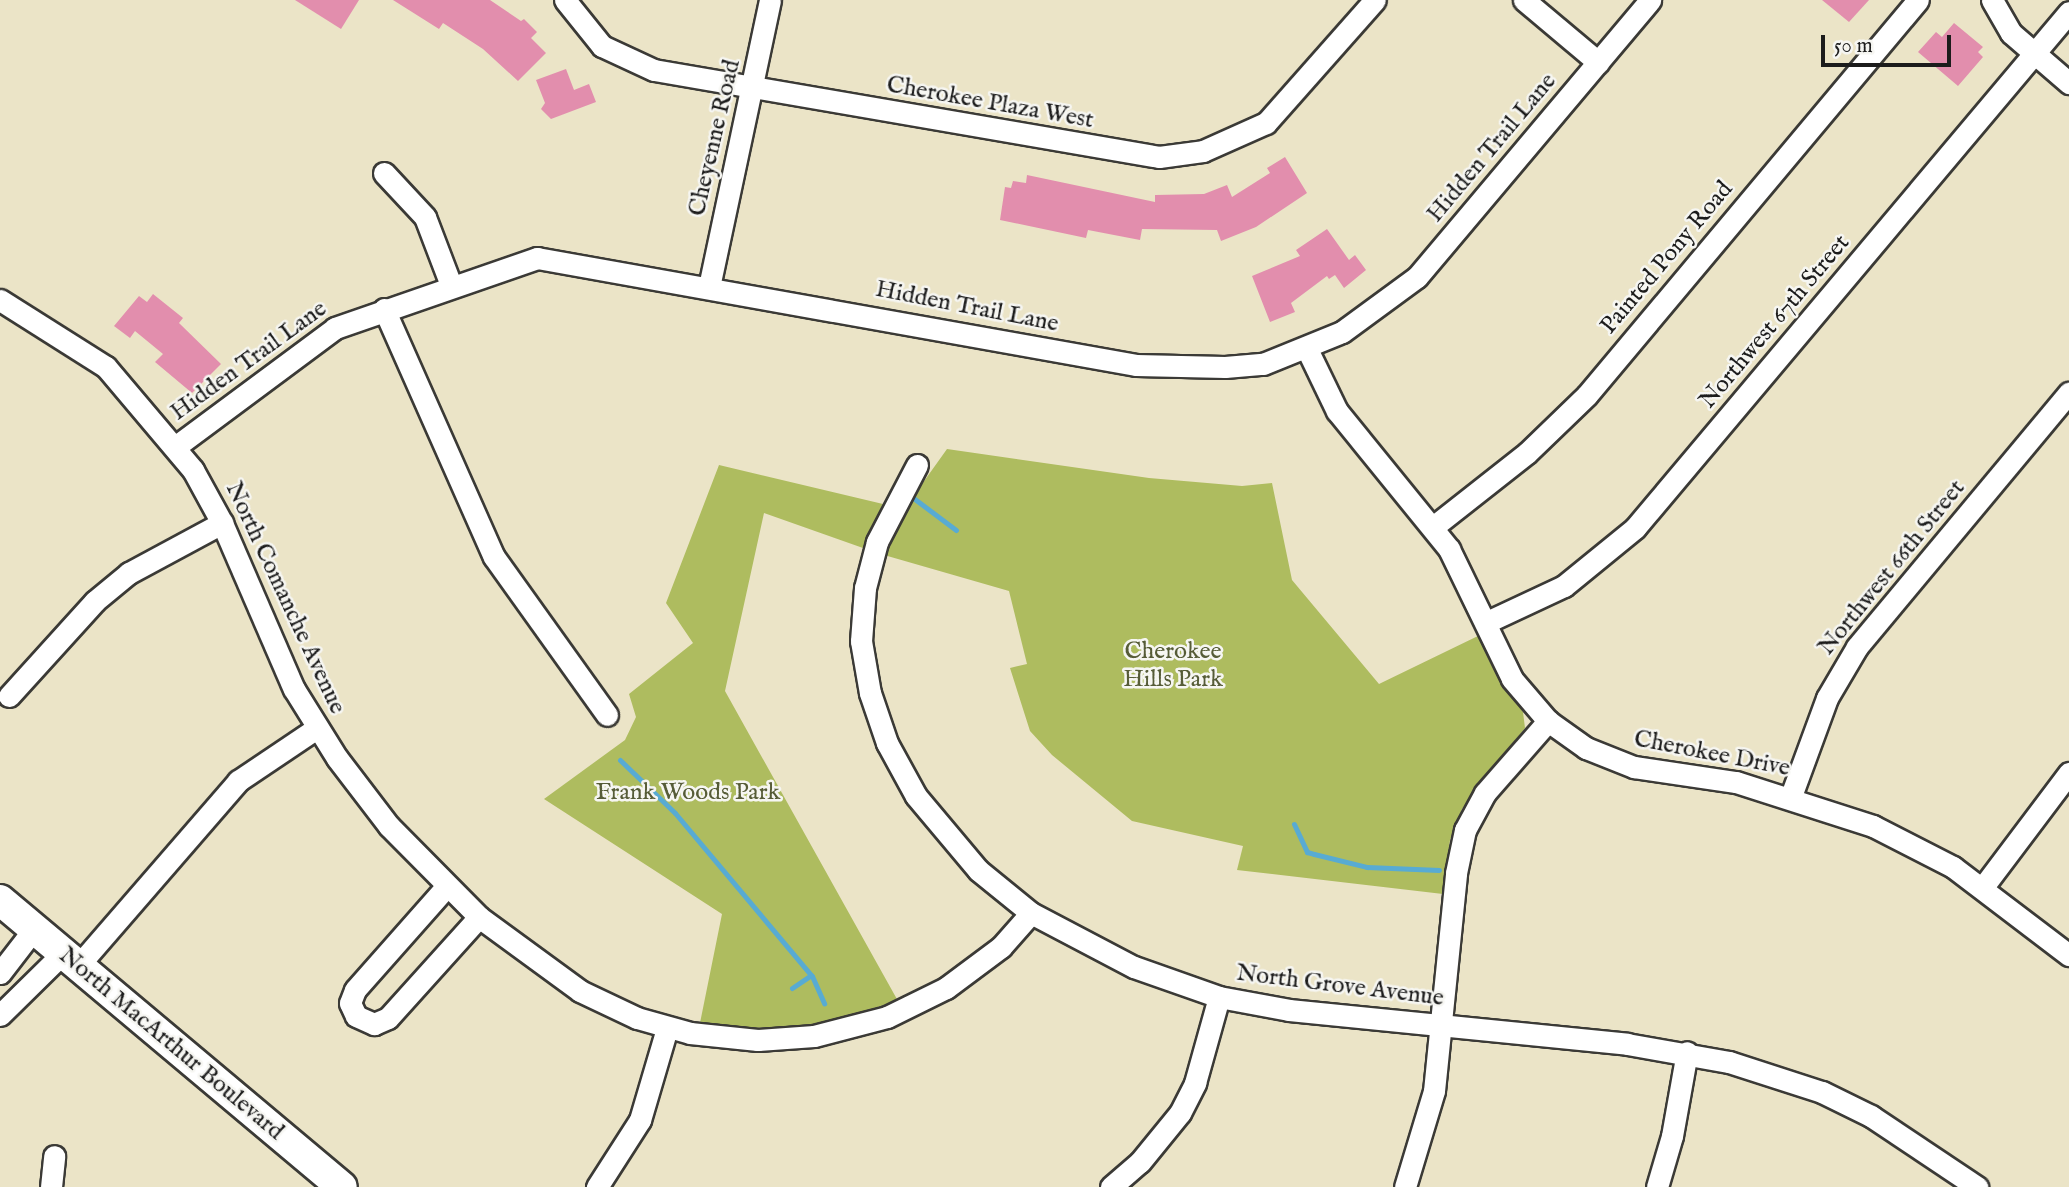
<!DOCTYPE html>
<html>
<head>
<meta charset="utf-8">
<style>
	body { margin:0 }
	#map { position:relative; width:2069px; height:1187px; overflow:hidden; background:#ebe4c7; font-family:"IM FELL English",serif }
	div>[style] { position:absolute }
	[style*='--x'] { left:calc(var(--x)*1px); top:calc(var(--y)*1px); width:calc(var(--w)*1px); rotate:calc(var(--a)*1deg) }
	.green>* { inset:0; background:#aebc5f }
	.stream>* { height:5px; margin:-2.5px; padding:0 2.5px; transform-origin:2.5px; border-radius:2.5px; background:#58abd3 }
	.building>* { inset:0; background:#e28ead }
	.roads { filter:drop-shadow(2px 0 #3b3a36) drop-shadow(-2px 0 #3b3a36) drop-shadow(0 2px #3b3a36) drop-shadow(0 -2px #3b3a36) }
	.street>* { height:21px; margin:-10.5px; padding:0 10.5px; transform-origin:10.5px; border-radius:10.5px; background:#fff }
	.secondary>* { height:30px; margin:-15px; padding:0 15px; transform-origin:15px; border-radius:15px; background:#fff }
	span { translate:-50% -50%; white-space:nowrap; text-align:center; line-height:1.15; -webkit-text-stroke:5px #f6f6f2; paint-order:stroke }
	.street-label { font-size:24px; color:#1c1c1c }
	.park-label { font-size:24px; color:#565c37 }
	.scale { position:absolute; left:1821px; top:35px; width:130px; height:32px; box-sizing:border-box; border:4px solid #1c1c1c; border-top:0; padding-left:9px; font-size:21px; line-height:24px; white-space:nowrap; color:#1c1c1c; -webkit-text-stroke:5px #f6f6f2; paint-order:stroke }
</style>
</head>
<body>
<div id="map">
	<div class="green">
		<div style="clip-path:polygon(947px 449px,1149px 478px,1242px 486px,1272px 483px,1292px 580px,1379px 684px,1480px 635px,1496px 671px,1523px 712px,1525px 728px,1462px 809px,1450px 840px,1443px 894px,1237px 870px,1243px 846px,1132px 821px,1052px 755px,1030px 731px,1010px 668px,1027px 664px,1009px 591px,884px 555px,907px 505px)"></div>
		<div style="clip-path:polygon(719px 465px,883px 504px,863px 548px,764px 513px,725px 691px,898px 1001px,810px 1027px,742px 1028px,700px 1023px,722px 914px,544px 799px,625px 740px,636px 717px,629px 694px,693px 643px,666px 603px)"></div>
	</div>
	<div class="stream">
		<div style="--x:908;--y:494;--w:60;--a:36.9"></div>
		<div style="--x:620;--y:760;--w:76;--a:43.9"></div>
		<div style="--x:675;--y:813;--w:213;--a:50"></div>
		<div style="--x:812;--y:976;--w:30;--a:66"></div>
		<div style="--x:1294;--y:824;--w:31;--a:65"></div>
		<div style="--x:1307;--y:852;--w:7;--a:16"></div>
		<div style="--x:1314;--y:854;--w:55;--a:13.8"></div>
		<div style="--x:1367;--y:867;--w:72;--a:2.4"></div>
		<div style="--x:792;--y:988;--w:23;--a:-34"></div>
	</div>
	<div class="building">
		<div style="clip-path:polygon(295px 0,359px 0,341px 29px)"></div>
		<div style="clip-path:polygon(393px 0,490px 0,521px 21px,524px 19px,537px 32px,531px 38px,546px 53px,518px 81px,483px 49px,443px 23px,439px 29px)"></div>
		<div style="clip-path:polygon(1822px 0,1869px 0,1849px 22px)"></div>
		<div style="clip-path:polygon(1954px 23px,1983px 47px,1978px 52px,1983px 57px,1958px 86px,1918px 52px,1936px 32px,1942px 37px)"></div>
		<div style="clip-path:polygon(566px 69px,574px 90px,589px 84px,596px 102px,551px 119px,541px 109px,545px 103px,536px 80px)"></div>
		<div style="clip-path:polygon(1285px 157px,1307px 193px,1256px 227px,1221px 241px,1217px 230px,1142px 229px,1140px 240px,1088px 230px,1086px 238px,1000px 220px,1005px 187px,1011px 188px,1013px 181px,1026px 183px,1027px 175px,1155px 202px,1155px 195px,1204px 194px,1227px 185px,1232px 197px,1270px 173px,1267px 168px)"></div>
		<div style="clip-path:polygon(1327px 229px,1349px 260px,1355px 255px,1366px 270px,1344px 288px,1335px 275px,1329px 279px,1327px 276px,1291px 303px,1295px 312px,1270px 322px,1252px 276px,1300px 256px,1296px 250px)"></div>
		<div style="clip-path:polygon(153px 294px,183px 318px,179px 323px,221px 364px,192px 393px,155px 362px,163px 354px,135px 331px,130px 338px,114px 326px,139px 296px,147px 302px)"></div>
	</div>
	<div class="roads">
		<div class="street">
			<div style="--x:565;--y:0;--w:59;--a:51.2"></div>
			<div style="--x:602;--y:46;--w:57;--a:24.8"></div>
			<div style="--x:654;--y:70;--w:512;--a:9.77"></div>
			<div style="--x:1159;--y:157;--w:44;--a:-7.8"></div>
			<div style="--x:1203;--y:151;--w:69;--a:-24"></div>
			<div style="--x:1266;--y:123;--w:164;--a:-48.5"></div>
			<div style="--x:1524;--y:0;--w:97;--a:40"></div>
			<div style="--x:1992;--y:0;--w:38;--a:60"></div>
			<div style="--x:2011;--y:33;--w:77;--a:40.8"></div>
			<div style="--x:384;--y:173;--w:60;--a:47"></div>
			<div style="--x:425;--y:217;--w:73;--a:69.1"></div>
			<div style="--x:709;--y:287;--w:293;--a:-78"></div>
			<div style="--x:0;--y:300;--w:125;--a:32.3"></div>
			<div style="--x:106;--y:367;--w:135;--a:49.8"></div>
			<div style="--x:193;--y:470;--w:60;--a:61.3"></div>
			<div style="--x:222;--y:523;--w:181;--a:66.6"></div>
			<div style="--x:294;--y:689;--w:81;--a:58.1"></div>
			<div style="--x:337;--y:758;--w:86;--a:52.6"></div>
			<div style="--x:389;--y:826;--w:128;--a:45.3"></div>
			<div style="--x:479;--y:917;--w:125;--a:36.2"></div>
			<div style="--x:580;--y:991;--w:63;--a:25.3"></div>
			<div style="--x:637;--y:1018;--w:55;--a:15.8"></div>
			<div style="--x:690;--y:1033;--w:68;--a:5.9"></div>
			<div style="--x:758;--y:1040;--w:56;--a:-4.1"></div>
			<div style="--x:814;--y:1036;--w:75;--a:-14.6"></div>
			<div style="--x:887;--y:1017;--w:66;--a:-26.2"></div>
			<div style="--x:946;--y:988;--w:69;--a:-36.7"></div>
			<div style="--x:1001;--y:947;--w:45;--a:-48.6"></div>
			<div style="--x:384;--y:309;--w:271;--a:66.1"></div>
			<div style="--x:494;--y:557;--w:194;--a:54.4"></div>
			<div style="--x:1307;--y:349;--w:69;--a:64.2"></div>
			<div style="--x:1337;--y:411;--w:178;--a:50.9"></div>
			<div style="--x:1449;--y:549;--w:144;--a:64.1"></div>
			<div style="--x:1512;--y:679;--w:55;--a:49.4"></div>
			<div style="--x:1548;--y:721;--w:47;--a:35.4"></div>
			<div style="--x:1586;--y:748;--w:52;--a:21.6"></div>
			<div style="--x:1634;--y:767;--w:103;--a:8.4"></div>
			<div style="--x:1736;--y:782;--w:144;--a:17.8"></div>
			<div style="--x:1873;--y:826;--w:90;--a:27.1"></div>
			<div style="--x:1953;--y:867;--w:146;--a:37.2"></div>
			<div style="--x:175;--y:447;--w:199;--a:-36.6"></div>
			<div style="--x:335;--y:328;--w:214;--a:-19.1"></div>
			<div style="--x:537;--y:258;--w:608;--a:10.13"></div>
			<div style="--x:1136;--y:365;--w:89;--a:1.3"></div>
			<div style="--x:1225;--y:367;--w:38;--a:-5"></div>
			<div style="--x:1263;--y:364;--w:85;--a:-22.1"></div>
			<div style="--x:1342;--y:332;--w:93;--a:-36.3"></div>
			<div style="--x:1417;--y:277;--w:362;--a:-49.9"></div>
			<div style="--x:917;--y:465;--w:87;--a:117.5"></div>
			<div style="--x:877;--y:542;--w:48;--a:104.6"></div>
			<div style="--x:865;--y:588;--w:53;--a:94.3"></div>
			<div style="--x:861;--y:641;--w:53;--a:80.2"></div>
			<div style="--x:870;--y:693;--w:53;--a:71.2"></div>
			<div style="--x:887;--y:743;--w:60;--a:61.3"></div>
			<div style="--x:916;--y:796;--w:97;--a:50"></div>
			<div style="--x:978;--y:870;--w:68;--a:39.1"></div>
			<div style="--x:1031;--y:913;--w:116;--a:27.7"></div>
			<div style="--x:1134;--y:967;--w:90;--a:19.4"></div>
			<div style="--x:1219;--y:997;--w:71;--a:10.5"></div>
			<div style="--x:1289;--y:1010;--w:340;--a:5.7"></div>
			<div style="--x:1627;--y:1044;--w:104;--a:10"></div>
			<div style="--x:1729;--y:1062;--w:98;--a:17.9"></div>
			<div style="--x:1822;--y:1092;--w:55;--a:26.1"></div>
			<div style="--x:1871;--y:1116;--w:128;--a:33.8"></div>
			<div style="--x:1433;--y:527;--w:120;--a:-38.2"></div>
			<div style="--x:1527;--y:453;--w:83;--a:-44"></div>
			<div style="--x:1587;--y:395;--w:515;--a:-50.04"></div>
			<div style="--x:1487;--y:622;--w:85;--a:-25.1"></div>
			<div style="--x:1564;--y:586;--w:92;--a:-39.2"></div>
			<div style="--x:1635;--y:528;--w:674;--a:-49.93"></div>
			<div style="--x:9;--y:696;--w:128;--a:-47.8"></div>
			<div style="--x:95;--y:601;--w:44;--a:-39.5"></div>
			<div style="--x:129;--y:573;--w:106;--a:-28.3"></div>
			<div style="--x:1791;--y:796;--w:104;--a:-69.8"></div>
			<div style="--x:1827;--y:698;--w:59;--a:-59.5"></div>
			<div style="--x:1857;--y:647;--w:331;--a:-50.2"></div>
			<div style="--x:446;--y:887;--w:137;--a:131.5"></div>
			<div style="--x:355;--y:990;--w:14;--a:111"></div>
			<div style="--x:350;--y:1003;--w:14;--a:65"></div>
			<div style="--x:356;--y:1016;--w:20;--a:24"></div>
			<div style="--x:374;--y:1024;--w:15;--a:-23"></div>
			<div style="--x:388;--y:1018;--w:136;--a:-48"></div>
			<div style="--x:1983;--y:887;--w:143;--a:-53"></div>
			<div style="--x:78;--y:966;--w:245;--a:-49.1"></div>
			<div style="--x:238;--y:781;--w:95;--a:-33.9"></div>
			<div style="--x:0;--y:973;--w:56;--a:-52.3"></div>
			<div style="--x:0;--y:1015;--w:88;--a:-44.5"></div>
			<div style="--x:51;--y:1187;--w:31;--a:-84"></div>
			<div style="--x:597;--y:1187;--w:80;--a:-57.3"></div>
			<div style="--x:640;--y:1120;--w:96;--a:-73.6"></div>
			<div style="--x:1111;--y:1187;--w:38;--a:-41"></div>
			<div style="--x:1140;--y:1162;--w:63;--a:-50.8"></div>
			<div style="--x:1180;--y:1113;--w:34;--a:-63"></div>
			<div style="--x:1195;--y:1083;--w:89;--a:-74.4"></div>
			<div style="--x:1405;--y:1187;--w:100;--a:-73.2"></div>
			<div style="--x:1434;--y:1091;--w:219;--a:-84.2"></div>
			<div style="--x:1456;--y:873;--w:44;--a:-78.2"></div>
			<div style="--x:1465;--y:830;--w:42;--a:-61.6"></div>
			<div style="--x:1485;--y:793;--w:96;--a:-48.8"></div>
			<div style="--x:1657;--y:1187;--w:53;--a:-73.6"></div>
			<div style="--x:1672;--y:1136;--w:85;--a:-79.9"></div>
		</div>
		<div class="secondary">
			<div style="--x:0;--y:900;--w:446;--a:40"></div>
		</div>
	</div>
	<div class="street-label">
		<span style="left:990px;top:103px;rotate:10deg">Cherokee Plaza West</span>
		<span style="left:715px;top:138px;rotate:-77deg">Cheyenne Road</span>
		<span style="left:1492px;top:148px;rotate:-50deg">Hidden Trail Lane</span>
		<span style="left:1667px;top:258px;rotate:-50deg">Painted Pony Road</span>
		<span style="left:967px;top:307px;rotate:11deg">Hidden Trail Lane</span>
		<span style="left:1775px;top:322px;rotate:-50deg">Northwest 67th Street</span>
		<span style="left:249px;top:361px;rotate:-36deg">Hidden Trail Lane</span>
		<span style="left:1892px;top:568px;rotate:-51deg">Northwest 66th Street</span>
		<span style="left:285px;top:598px;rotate:65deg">North Comanche Avenue</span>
		<span style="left:1712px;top:754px;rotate:11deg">Cherokee Drive</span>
		<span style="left:1340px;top:986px;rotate:7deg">North Grove Avenue</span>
		<span style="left:171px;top:1044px;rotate:40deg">North MacArthur Boulevard</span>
	</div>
	<div class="park-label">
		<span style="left:1173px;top:666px">Cherokee<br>Hills Park</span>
		<span style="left:688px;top:793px">Frank Woods Park</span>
	</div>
	<div class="scale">50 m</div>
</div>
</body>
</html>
